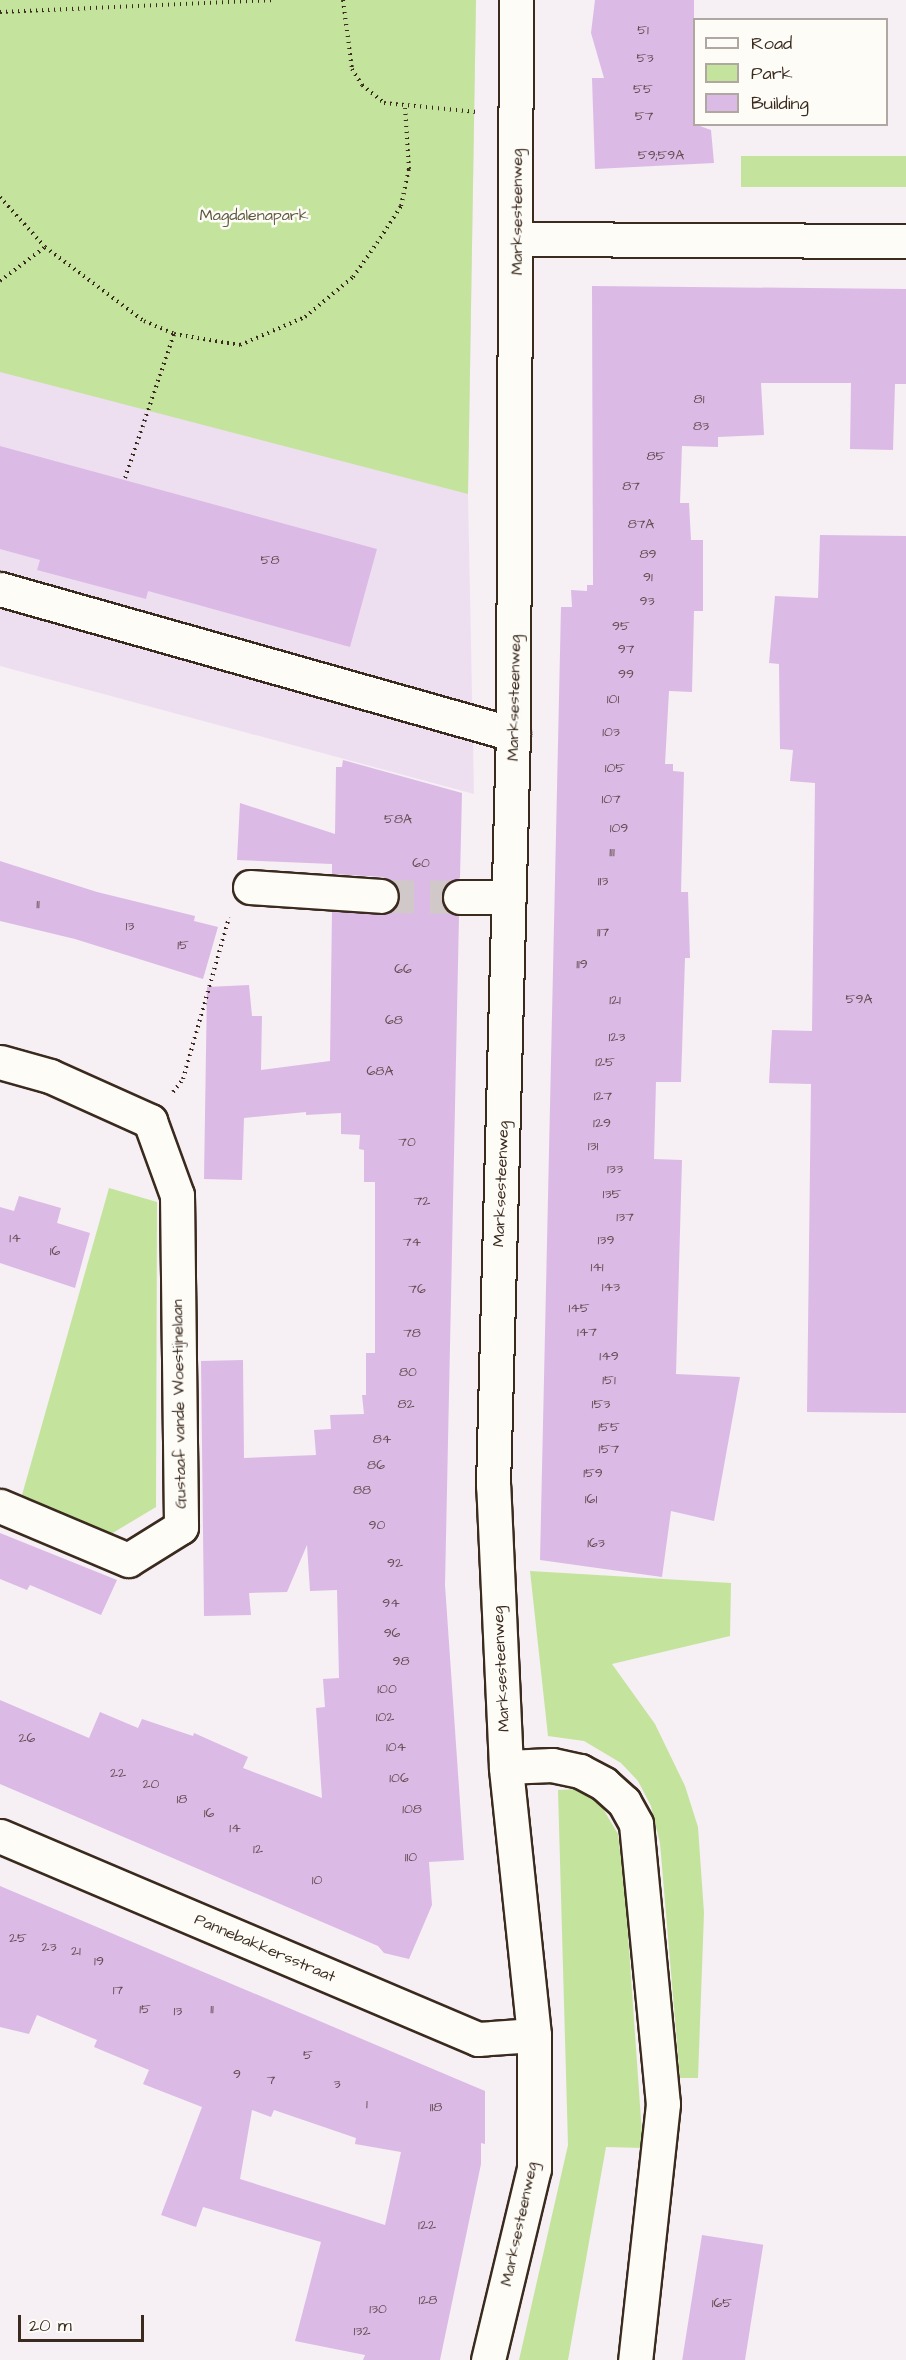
<!DOCTYPE html>
<html>
<head>
<meta charset="utf-8">
<style>
	body { margin:0 }
	#map { position:relative; width:906px; height:2360px; overflow:hidden; background:#f6eff4; font-family:"Architects Daughter",sans-serif }
	div>[style] { position:absolute }
	[style*='--x'] { left:calc(var(--x)*1px); top:calc(var(--y)*1px); width:calc(var(--w)*1px); rotate:calc(var(--a)*1deg) }
	.built>* { inset:0; background:#eedff0 }
	.green>* { inset:0; background:#c4e49d; transform-origin:0 0 }
	.building>* { inset:0; background:#dcbae6; transform-origin:0 0 }
	.minor-tunnel>* { height:33px; margin-top:-16.5px; transform-origin:0; background:repeating-linear-gradient(90deg,#d1c8c9 0 33px,transparent 0 49px) }
	.path>* { height:4px; margin-top:-2px; transform-origin:0; background:repeating-linear-gradient(90deg,#3b2a1e 0 1.5px,transparent 0 6px) }
	.roads { filter:drop-shadow(2px 0 #3b2a1e) drop-shadow(-2px 0 #3b2a1e) drop-shadow(0 2px #3b2a1e) drop-shadow(0 -2px #3b2a1e) }
	.minor>* { height:33px; margin:-16.5px; padding:0 16.5px; transform-origin:16.5px; border-radius:16.5px; background:#fdfcf7 }
	span { translate:-50% -50%; white-space:nowrap; text-align:center; line-height:1.15; -webkit-text-stroke:5px #fdfcf7; paint-order:stroke }
	.number-label { font-size:14px; color:#634e50 }
	.number-label span { -webkit-text-stroke-width:0 }
	.street-label { font-size:16px; color:#3b2a1e }
	.park-label { font-size:16px; color:#5d583e }
	.legend { position:absolute; left:693px; top:18px; width:195px; height:108px; box-sizing:border-box; background:#fdfcf7; border:2px solid #afa8a0; margin:0; padding:8px 10px; list-style:none; font-size:18px; color:#3b2a1e }
	.legend li { display:flex; align-items:center; gap:12px; height:30px }
	.legend b { width:30px; border:2px solid #afa8a0 }
	.scale { position:absolute; left:18px; top:2315px; width:126px; height:27px; box-sizing:border-box; border:3px solid #3b2a1e; border-top:0; padding-left:8px; font-size:18px; line-height:21px; white-space:nowrap; color:#3b2a1e; -webkit-text-stroke:4px #fdfcf7; paint-order:stroke }
</style>
</head>
<body>
<div id="map">
	<div class="built">
		<div style="clip-path:polygon(0 0,476px 0,468px 494px,474px 794px,0 666px)"></div>
	</div>
	<div class="green">
		<div style="clip-path:polygon(0 0,476px 0,468px 494px,0 372px)"></div>
		<div style="left:906px;top:156px;width:31px;height:165px;rotate:90deg"></div>
		<div style="clip-path:polygon(109px 1188px,157px 1202px,156px 1507px,111px 1534px,22px 1495px)"></div>
		<div style="clip-path:polygon(530px 1571px,731px 1583px,730px 1636px,612px 1664px,655px 1724px,685px 1786px,698px 1827px,704px 1913px,698px 2078px,680px 2078px,660px 1843px,651px 1806px,638px 1781px,621px 1763px,584px 1741px,548px 1736px)"></div>
		<div style="clip-path:polygon(579px 1789px,602px 1807px,618px 1834px,625px 1891px,643px 2148px,606px 2147px,568px 2360px,519px 2360px,568px 2145px,558px 1790px)"></div>
	</div>
	<div class="building">
		<div style="clip-path:polygon(595px 0,694px 0,694px 124px,711px 130px,714px 163px,595px 169px,592px 78px,604px 78px,591px 33px)"></div>
		<div style="clip-path:polygon(592px 286px,906px 289px,906px 384px,895px 384px,893px 450px,850px 449px,851px 383px,761px 383px,764px 435px,718px 437px,718px 447px,682px 446px,680px 503px,689px 503px,691px 540px,703px 540px,703px 611px,694px 611px,692px 692px,669px 691px,665px 764px,673px 764px,673px 771px,684px 772px,681px 892px,688px 892px,690px 958px,685px 958px,681px 1082px,656px 1082px,654px 1159px,682px 1160px,676px 1374px,740px 1377px,714px 1521px,671px 1511px,662px 1577px,540px 1560px,561px 607px,572px 607px,571px 590px,587px 591px,587px 585px,593px 585px)"></div>
		<div style="clip-path:polygon(0 446px,377px 549px,350px 647px,148px 591px,146px 599px,37px 570px,40px 560px,0 549px)"></div>
		<div style="clip-path:polygon(820px 535px,906px 536px,906px 1413px,807px 1412px,811px 1084px,769px 1083px,772px 1030px,812px 1031px,815px 783px,790px 781px,793px 750px,780px 749px,779px 664px,769px 663px,775px 596px,818px 598px)"></div>
		<div style="clip-path:polygon(343px 760px,462px 793px,460px 878px,444px 887px,441px 898px,444px 907px,459px 916px,445px 1585px,464px 1860px,429px 1862px,432px 1905px,409px 1959px,384px 1953px,378px 1946px,0 1784px,0 1700px,89px 1738px,100px 1712px,138px 1728px,142px 1719px,193px 1736px,194px 1733px,248px 1757px,243px 1768px,322px 1798px,316px 1708px,325px 1707px,323px 1679px,339px 1678px,337px 1590px,310px 1591px,307px 1545px,287px 1592px,249px 1593px,251px 1615px,204px 1616px,201px 1361px,243px 1360px,244px 1458px,316px 1455px,314px 1430px,331px 1429px,330px 1415px,364px 1414px,362px 1395px,366px 1395px,366px 1353px,375px 1353px,375px 1182px,364px 1182px,364px 1150px,359px 1149px,360px 1135px,341px 1134px,341px 1113px,306px 1115px,306px 1112px,244px 1118px,242px 1180px,204px 1179px,207px 987px,249px 985px,252px 1016px,262px 1016px,261px 1070px,330px 1061px,332px 911px,389px 913px,397px 906px,398px 888px,383px 877px,332px 874px,332px 864px,237px 860px,240px 803px,335px 834px,336px 767px,342px 767px)"></div>
		<div style="clip-path:polygon(0 861px,97px 892px,195px 916px,194px 921px,218px 927px,203px 979px,75px 939px,0 921px)"></div>
		<div style="clip-path:polygon(19px 1196px,61px 1208px,57px 1223px,90px 1233px,75px 1288px,0 1263px,0 1207px,14px 1211px)"></div>
		<div style="clip-path:polygon(0 1533px,117px 1580px,101px 1615px,30px 1585px,27px 1590px,0 1579px)"></div>
		<div style="clip-path:polygon(evenodd,0 1886px,485px 2091px,485px 2144px,481px 2143px,481px 2164px,440px 2360px,363px 2360px,365px 2355px,295px 2341px,321px 2242px,203px 2207px,196px 2227px,161px 2215px,202px 2107px,143px 2084px,149px 2070px,94px 2047px,97px 2040px,37px 2015px,29px 2034px,0 2027px,0 1886px,252px 2110px,271px 2117px,274px 2110px,356px 2138px,355px 2144px,401px 2152px,385px 2225px,240px 2179px,252px 2110px)"></div>
		<div style="left:702px;top:2235px;width:62px;height:127px;rotate:9deg"></div>
	</div>
	<div class="minor-tunnel">
		<div style="--x:381;--y:896;--w:79;--a:0.7"></div>
	</div>
	<div class="path">
		<div style="--x:343;--y:0;--w:70;--a:82.6"></div>
		<div style="--x:352;--y:69;--w:19;--a:58"></div>
		<div style="--x:362;--y:85;--w:28;--a:39"></div>
		<div style="--x:384;--y:103;--w:94;--a:5.5"></div>
		<div style="--x:0;--y:12;--w:276;--a:-2.5"></div>
		<div style="--x:0;--y:197;--w:67;--a:48"></div>
		<div style="--x:45;--y:247;--w:124;--a:36.8"></div>
		<div style="--x:144;--y:321;--w:33;--a:23"></div>
		<div style="--x:174;--y:334;--w:67;--a:9.5"></div>
		<div style="--x:240;--y:345;--w:71;--a:-23.3"></div>
		<div style="--x:305;--y:317;--w:62;--a:-39.8"></div>
		<div style="--x:353;--y:277;--w:42;--a:-54.8"></div>
		<div style="--x:377;--y:243;--w:44;--a:-57"></div>
		<div style="--x:401;--y:206;--w:38;--a:-78"></div>
		<div style="--x:409;--y:169;--w:61;--a:-93.8"></div>
		<div style="--x:0;--y:281;--w:56;--a:-37.1"></div>
		<div style="--x:125;--y:478;--w:152;--a:-71.2"></div>
		<div style="--x:173;--y:1092;--w:16;--a:-52"></div>
		<div style="--x:183;--y:1079;--w:168;--a:-74.1"></div>
	</div>
	<div class="roads">
		<div class="minor">
			<div style="--x:516;--y:239;--w:390;--a:0.3"></div>
			<div style="--x:0;--y:589;--w:533;--a:15.78"></div>
			<div style="--x:250;--y:887;--w:131;--a:3.9"></div>
			<div style="--x:460;--y:897;--w:49;--a:0"></div>
			<div style="--x:0;--y:1062;--w:52;--a:15.6"></div>
			<div style="--x:50;--y:1076;--w:110;--a:24.2"></div>
			<div style="--x:150;--y:1121;--w:79;--a:70"></div>
			<div style="--x:177;--y:1195;--w:332;--a:89.3"></div>
			<div style="--x:181;--y:1527;--w:62;--a:148.1"></div>
			<div style="--x:128;--y:1560;--w:139;--a:-157.1"></div>
			<div style="--x:506;--y:1767;--w:46;--a:-2.5"></div>
			<div style="--x:552;--y:1765;--w:29;--a:12"></div>
			<div style="--x:580;--y:1771;--w:27;--a:28"></div>
			<div style="--x:604;--y:1784;--w:27;--a:42"></div>
			<div style="--x:624;--y:1802;--w:25;--a:61"></div>
			<div style="--x:636;--y:1824;--w:281;--a:84.5"></div>
			<div style="--x:663;--y:2104;--w:258;--a:96.2"></div>
			<div style="--x:0;--y:1836;--w:519;--a:23.01"></div>
			<div style="--x:478;--y:2039;--w:56;--a:-4.1"></div>
			<div style="--x:488;--y:2360;--w:196;--a:-76.5"></div>
			<div style="--x:534;--y:2169;--w:134;--a:-90"></div>
			<div style="--x:534;--y:2035;--w:269;--a:-96"></div>
			<div style="--x:506;--y:1767;--w:281;--a:-92.6"></div>
			<div style="--x:493;--y:1486;--w:752;--a:-88.48"></div>
			<div style="--x:513;--y:734;--w:734;--a:-89.77"></div>
		</div>
	</div>
	<div class="number-label">
		<span style="left:643px;top:30px">51</span>
		<span style="left:645px;top:58px">53</span>
		<span style="left:643px;top:89px">55</span>
		<span style="left:644px;top:116px">57</span>
		<span style="left:661px;top:155px">59;59A</span>
		<span style="left:699px;top:399px">81</span>
		<span style="left:701px;top:426px">83</span>
		<span style="left:656px;top:456px">85</span>
		<span style="left:631px;top:486px">87</span>
		<span style="left:641px;top:524px">87A</span>
		<span style="left:648px;top:554px">89</span>
		<span style="left:270px;top:560px">58</span>
		<span style="left:648px;top:577px">91</span>
		<span style="left:647px;top:601px">93</span>
		<span style="left:621px;top:626px">95</span>
		<span style="left:626px;top:649px">97</span>
		<span style="left:626px;top:674px">99</span>
		<span style="left:613px;top:699px">101</span>
		<span style="left:611px;top:732px">103</span>
		<span style="left:615px;top:768px">105</span>
		<span style="left:611px;top:799px">107</span>
		<span style="left:398px;top:819px">58A</span>
		<span style="left:619px;top:828px">109</span>
		<span style="left:612px;top:852px">111</span>
		<span style="left:421px;top:863px">60</span>
		<span style="left:603px;top:881px">113</span>
		<span style="left:38px;top:904px">11</span>
		<span style="left:130px;top:926px">13</span>
		<span style="left:603px;top:932px">117</span>
		<span style="left:183px;top:945px">15</span>
		<span style="left:582px;top:964px">119</span>
		<span style="left:403px;top:969px">66</span>
		<span style="left:859px;top:999px">59A</span>
		<span style="left:615px;top:1000px">121</span>
		<span style="left:394px;top:1020px">68</span>
		<span style="left:617px;top:1037px">123</span>
		<span style="left:605px;top:1062px">125</span>
		<span style="left:380px;top:1071px">68A</span>
		<span style="left:603px;top:1096px">127</span>
		<span style="left:602px;top:1123px">129</span>
		<span style="left:407px;top:1142px">70</span>
		<span style="left:593px;top:1146px">131</span>
		<span style="left:615px;top:1169px">133</span>
		<span style="left:612px;top:1194px">135</span>
		<span style="left:422px;top:1201px">72</span>
		<span style="left:625px;top:1217px">137</span>
		<span style="left:15px;top:1238px">14</span>
		<span style="left:606px;top:1240px">139</span>
		<span style="left:412px;top:1242px">74</span>
		<span style="left:55px;top:1251px">16</span>
		<span style="left:597px;top:1267px">141</span>
		<span style="left:611px;top:1287px">143</span>
		<span style="left:417px;top:1289px">76</span>
		<span style="left:579px;top:1308px">145</span>
		<span style="left:587px;top:1332px">147</span>
		<span style="left:412px;top:1333px">78</span>
		<span style="left:609px;top:1356px">149</span>
		<span style="left:408px;top:1372px">80</span>
		<span style="left:609px;top:1380px">151</span>
		<span style="left:406px;top:1404px">82</span>
		<span style="left:601px;top:1404px">153</span>
		<span style="left:609px;top:1427px">155</span>
		<span style="left:382px;top:1439px">84</span>
		<span style="left:609px;top:1449px">157</span>
		<span style="left:376px;top:1465px">86</span>
		<span style="left:593px;top:1473px">159</span>
		<span style="left:362px;top:1490px">88</span>
		<span style="left:591px;top:1499px">161</span>
		<span style="left:377px;top:1525px">90</span>
		<span style="left:596px;top:1543px">163</span>
		<span style="left:395px;top:1563px">92</span>
		<span style="left:391px;top:1603px">94</span>
		<span style="left:392px;top:1633px">96</span>
		<span style="left:401px;top:1661px">98</span>
		<span style="left:387px;top:1689px">100</span>
		<span style="left:385px;top:1717px">102</span>
		<span style="left:27px;top:1738px">26</span>
		<span style="left:396px;top:1747px">104</span>
		<span style="left:118px;top:1773px">22</span>
		<span style="left:399px;top:1778px">106</span>
		<span style="left:151px;top:1784px">20</span>
		<span style="left:182px;top:1799px">18</span>
		<span style="left:412px;top:1809px">108</span>
		<span style="left:209px;top:1813px">16</span>
		<span style="left:235px;top:1828px">14</span>
		<span style="left:258px;top:1849px">12</span>
		<span style="left:411px;top:1857px">110</span>
		<span style="left:317px;top:1880px">10</span>
		<span style="left:18px;top:1938px">25</span>
		<span style="left:49px;top:1947px">23</span>
		<span style="left:76px;top:1951px">21</span>
		<span style="left:99px;top:1961px">19</span>
		<span style="left:118px;top:1990px">17</span>
		<span style="left:145px;top:2009px">15</span>
		<span style="left:212px;top:2009px">11</span>
		<span style="left:178px;top:2011px">13</span>
		<span style="left:308px;top:2055px">5</span>
		<span style="left:237px;top:2074px">9</span>
		<span style="left:271px;top:2080px">7</span>
		<span style="left:337px;top:2084px">3</span>
		<span style="left:367px;top:2104px">1</span>
		<span style="left:436px;top:2107px">118</span>
		<span style="left:427px;top:2225px">122</span>
		<span style="left:428px;top:2300px">128</span>
		<span style="left:722px;top:2303px">165</span>
		<span style="left:378px;top:2309px">130</span>
		<span style="left:362px;top:2331px">132</span>
	</div>
	<div class="street-label">
		<span style="left:517px;top:212px;rotate:-90deg">Marksesteenweg</span>
		<span style="left:514px;top:698px;rotate:-89deg">Marksesteenweg</span>
		<span style="left:501px;top:1184px;rotate:-88deg">Marksesteenweg</span>
		<span style="left:179px;top:1404px;rotate:-91deg">Gustaaf vande Woestijnelaan</span>
		<span style="left:501px;top:1669px;rotate:-93deg">Marksesteenweg</span>
		<span style="left:265px;top:1948px;rotate:23deg">Pannebakkersstraat</span>
		<span style="left:519px;top:2224px;rotate:-78deg">Marksesteenweg</span>
	</div>
	<div class="park-label">
		<span style="left:254px;top:215px">Magdalenapark</span>
	</div>
	<ul class="legend">
	<li><b style="height:8px;background:#fdfcf7"></b>Road</li>
	<li><b style="height:16px;background:#c4e49d"></b>Park</li>
	<li><b style="height:16px;background:#dcbae6"></b>Building</li>
	</ul>
	<div class="scale">20 m</div>
</div>
</body>
</html>
